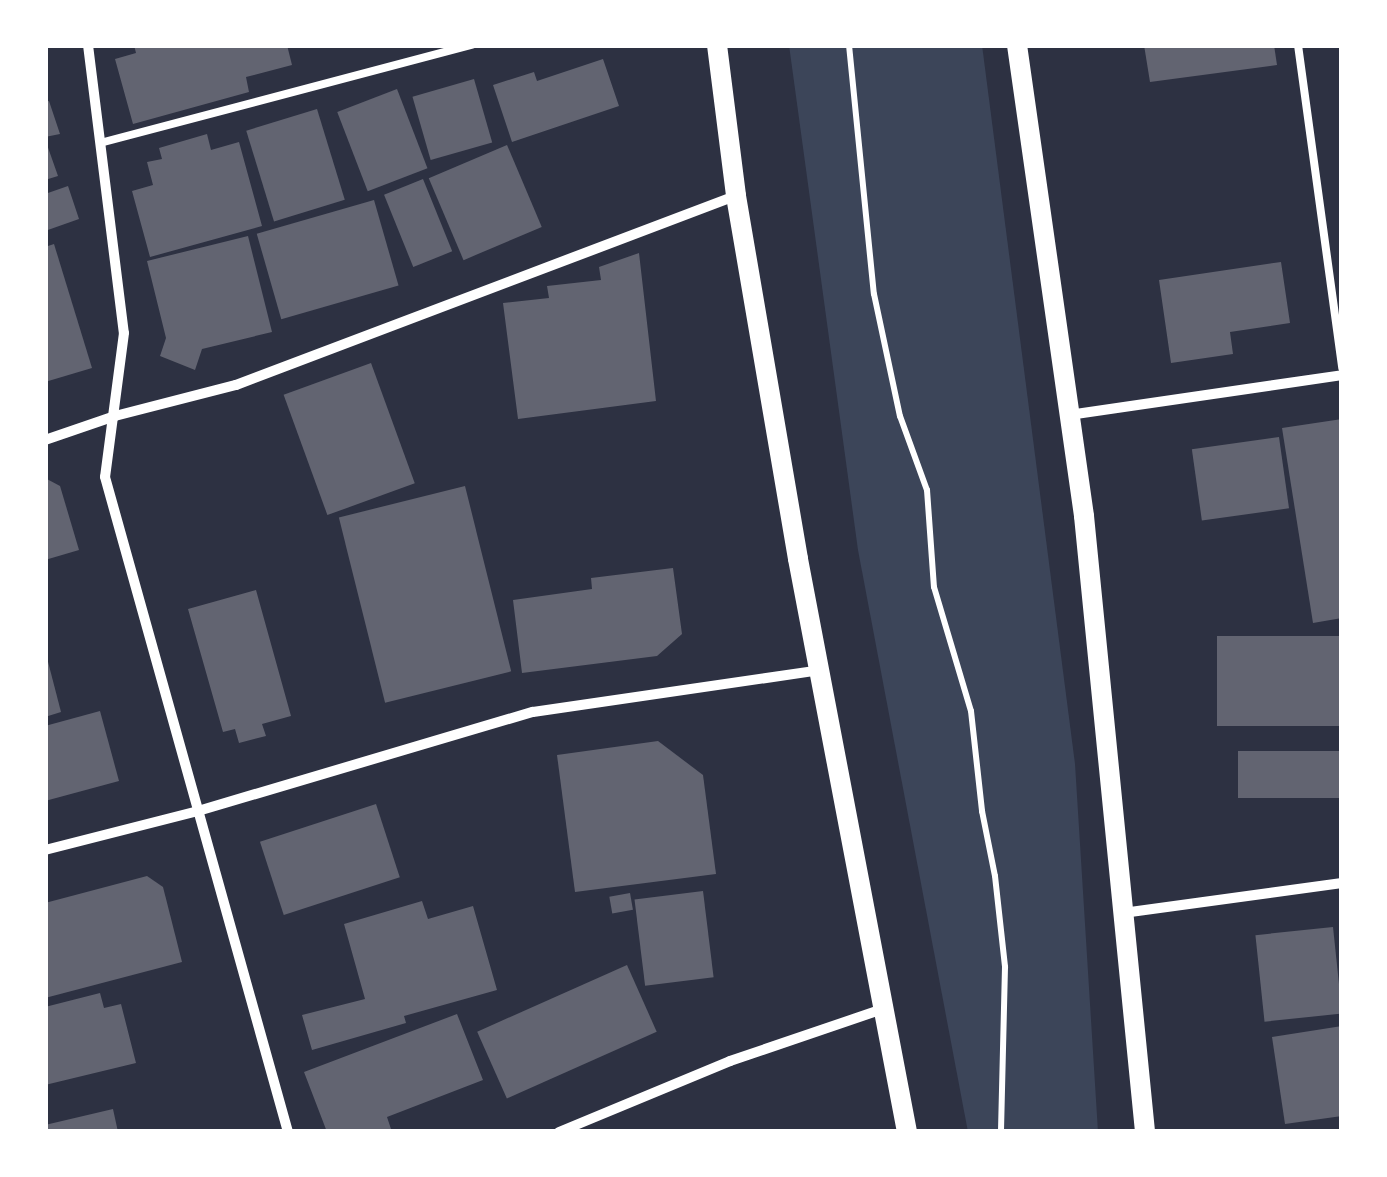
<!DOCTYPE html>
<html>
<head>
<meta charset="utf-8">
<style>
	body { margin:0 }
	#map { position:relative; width:1387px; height:1177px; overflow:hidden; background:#2d3142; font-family:"PT Sans Narrow",sans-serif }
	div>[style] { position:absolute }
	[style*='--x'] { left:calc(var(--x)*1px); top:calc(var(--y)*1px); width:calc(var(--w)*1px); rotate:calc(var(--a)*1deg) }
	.green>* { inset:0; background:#3c4559 }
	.building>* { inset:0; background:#626471; transform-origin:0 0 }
	.path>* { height:6px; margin:-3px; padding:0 3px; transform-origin:3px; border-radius:3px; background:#fff }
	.service>* { height:8px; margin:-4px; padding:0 4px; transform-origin:4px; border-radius:4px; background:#fff }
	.minor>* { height:10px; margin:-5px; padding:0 5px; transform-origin:5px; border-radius:5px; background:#fff }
	.secondary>* { height:20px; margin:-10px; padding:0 10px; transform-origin:10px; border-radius:10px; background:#fff }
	span { translate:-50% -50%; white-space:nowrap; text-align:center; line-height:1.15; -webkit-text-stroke:10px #fff; paint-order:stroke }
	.frame { position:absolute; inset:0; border:48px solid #fff; pointer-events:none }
</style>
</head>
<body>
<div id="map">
	<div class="green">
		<div style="clip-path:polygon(789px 45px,982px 45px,1075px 764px,1098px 1132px,968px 1132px,858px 550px)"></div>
	</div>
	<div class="building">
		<div style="clip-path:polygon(134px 45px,287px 45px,292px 65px,246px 77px,249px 92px,133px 124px,115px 59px,136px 53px)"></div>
		<div style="clip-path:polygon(1144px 45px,1274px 45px,1277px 65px,1150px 82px)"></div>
		<div style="clip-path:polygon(603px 59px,619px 106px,512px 142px,493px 85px,534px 72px,537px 81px)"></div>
		<div style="left:474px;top:79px;width:66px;height:64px;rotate:74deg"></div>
		<div style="left:397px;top:89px;width:85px;height:64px;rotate:69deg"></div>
		<div style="clip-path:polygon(49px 101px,60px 134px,45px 137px,45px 102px)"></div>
		<div style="left:317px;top:109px;width:95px;height:74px;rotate:73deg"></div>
		<div style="clip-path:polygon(207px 134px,211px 150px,239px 142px,262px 226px,150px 257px,132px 191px,153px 185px,147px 162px,162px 159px,159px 148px)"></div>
		<div style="clip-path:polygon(45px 139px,58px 176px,45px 180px)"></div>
		<div style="left:507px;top:145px;width:89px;height:85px;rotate:67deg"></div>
		<div style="left:423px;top:179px;width:78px;height:42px;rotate:68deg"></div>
		<div style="clip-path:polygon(68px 186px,79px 219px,45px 231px,45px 194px)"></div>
		<div style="left:374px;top:200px;width:89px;height:122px;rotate:74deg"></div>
		<div style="clip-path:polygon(248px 236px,272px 332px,202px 349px,195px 370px,160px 356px,166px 338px,147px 261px)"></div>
		<div style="clip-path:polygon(54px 244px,92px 368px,45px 382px,45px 247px)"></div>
		<div style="clip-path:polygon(639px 253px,656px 401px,518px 419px,503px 303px,549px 298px,547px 286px,601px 280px,599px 267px)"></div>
		<div style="clip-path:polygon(1281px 262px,1290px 323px,1230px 332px,1233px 354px,1171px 363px,1159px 280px)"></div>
		<div style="left:371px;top:363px;width:128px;height:93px;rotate:70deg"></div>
		<div style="clip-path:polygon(1342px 419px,1342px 618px,1313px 623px,1282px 428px)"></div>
		<div style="left:1279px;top:437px;width:72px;height:88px;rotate:82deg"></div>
		<div style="clip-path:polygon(45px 478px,60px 486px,79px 550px,45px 560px)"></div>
		<div style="left:465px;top:486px;width:191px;height:130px;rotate:76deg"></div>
		<div style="clip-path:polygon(673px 568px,682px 634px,657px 656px,522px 673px,513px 600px,592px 589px,591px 578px)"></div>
		<div style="clip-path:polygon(256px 590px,291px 716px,262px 724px,266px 736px,239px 743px,235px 729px,223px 732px,188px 609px)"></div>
		<div style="left:1342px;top:636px;width:90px;height:125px;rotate:90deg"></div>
		<div style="clip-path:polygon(46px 654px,61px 712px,45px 717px,45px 655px)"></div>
		<div style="clip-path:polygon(100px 711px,119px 781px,45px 801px,45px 726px)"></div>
		<div style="clip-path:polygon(658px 741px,703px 775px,716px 874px,575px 892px,557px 755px)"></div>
		<div style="left:1342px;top:751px;width:47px;height:104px;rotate:90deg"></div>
		<div style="left:376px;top:804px;width:77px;height:122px;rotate:72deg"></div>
		<div style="clip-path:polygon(147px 876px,163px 887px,182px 962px,45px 998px,45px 903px)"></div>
		<div style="left:703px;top:891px;width:87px;height:69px;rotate:83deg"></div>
		<div style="left:630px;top:893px;width:17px;height:21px;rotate:80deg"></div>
		<div style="clip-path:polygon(422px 901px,428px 919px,473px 906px,497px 990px,404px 1016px,406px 1023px,312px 1050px,302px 1015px,365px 999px,344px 924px)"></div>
		<div style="left:1333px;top:927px;width:87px;height:78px;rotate:84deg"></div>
		<div style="left:627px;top:965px;width:73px;height:164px;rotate:66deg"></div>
		<div style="clip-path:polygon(100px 993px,104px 1008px,121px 1004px,136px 1063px,45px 1085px,45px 1007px)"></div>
		<div style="clip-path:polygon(457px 1014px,483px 1080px,387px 1117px,392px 1132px,327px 1132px,304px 1072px)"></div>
		<div style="clip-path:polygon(1342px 1026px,1342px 1116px,1285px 1124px,1272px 1037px)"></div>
		<div style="clip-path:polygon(113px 1109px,118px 1132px,45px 1132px,45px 1125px)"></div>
	</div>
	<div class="path">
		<div style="--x:849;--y:45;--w:250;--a:84.3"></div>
		<div style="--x:874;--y:294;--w:125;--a:78"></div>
		<div style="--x:900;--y:416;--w:79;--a:70"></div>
		<div style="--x:927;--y:490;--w:97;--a:85.9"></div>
		<div style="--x:934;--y:587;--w:129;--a:73.4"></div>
		<div style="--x:971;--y:711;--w:101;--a:83.7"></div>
		<div style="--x:982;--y:811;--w:66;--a:78.7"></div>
		<div style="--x:995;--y:876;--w:92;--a:83.7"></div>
		<div style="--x:1005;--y:967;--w:165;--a:91.4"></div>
	</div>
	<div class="service">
		<div style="--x:1298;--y:45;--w:326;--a:82.2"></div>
		<div style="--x:100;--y:143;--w:385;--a:-14.8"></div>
	</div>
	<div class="minor">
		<div style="--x:88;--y:45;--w:290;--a:82.9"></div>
		<div style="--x:124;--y:333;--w:145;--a:97.5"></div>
		<div style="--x:105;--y:477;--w:680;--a:74.39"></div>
		<div style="--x:1069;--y:415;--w:276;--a:-8.3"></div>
		<div style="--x:45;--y:440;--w:74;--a:-18.9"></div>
		<div style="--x:115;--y:416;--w:125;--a:-14.4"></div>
		<div style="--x:236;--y:385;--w:534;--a:-20.74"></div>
		<div style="--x:45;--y:850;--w:158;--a:-14.3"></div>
		<div style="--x:198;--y:811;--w:349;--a:-16.5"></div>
		<div style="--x:533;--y:712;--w:290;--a:-8.3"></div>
		<div style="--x:1123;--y:913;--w:221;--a:-7.8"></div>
		<div style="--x:559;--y:1132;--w:185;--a:-22.5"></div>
		<div style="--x:730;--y:1061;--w:162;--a:-18.8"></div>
	</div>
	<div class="secondary">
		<div style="--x:717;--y:45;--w:152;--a:82.8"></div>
		<div style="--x:736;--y:196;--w:368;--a:80.3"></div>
		<div style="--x:798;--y:559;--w:583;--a:79.23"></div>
		<div style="--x:1017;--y:45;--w:476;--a:81.9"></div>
		<div style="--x:1084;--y:516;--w:619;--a:84.34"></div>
	</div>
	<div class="frame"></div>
</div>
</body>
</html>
